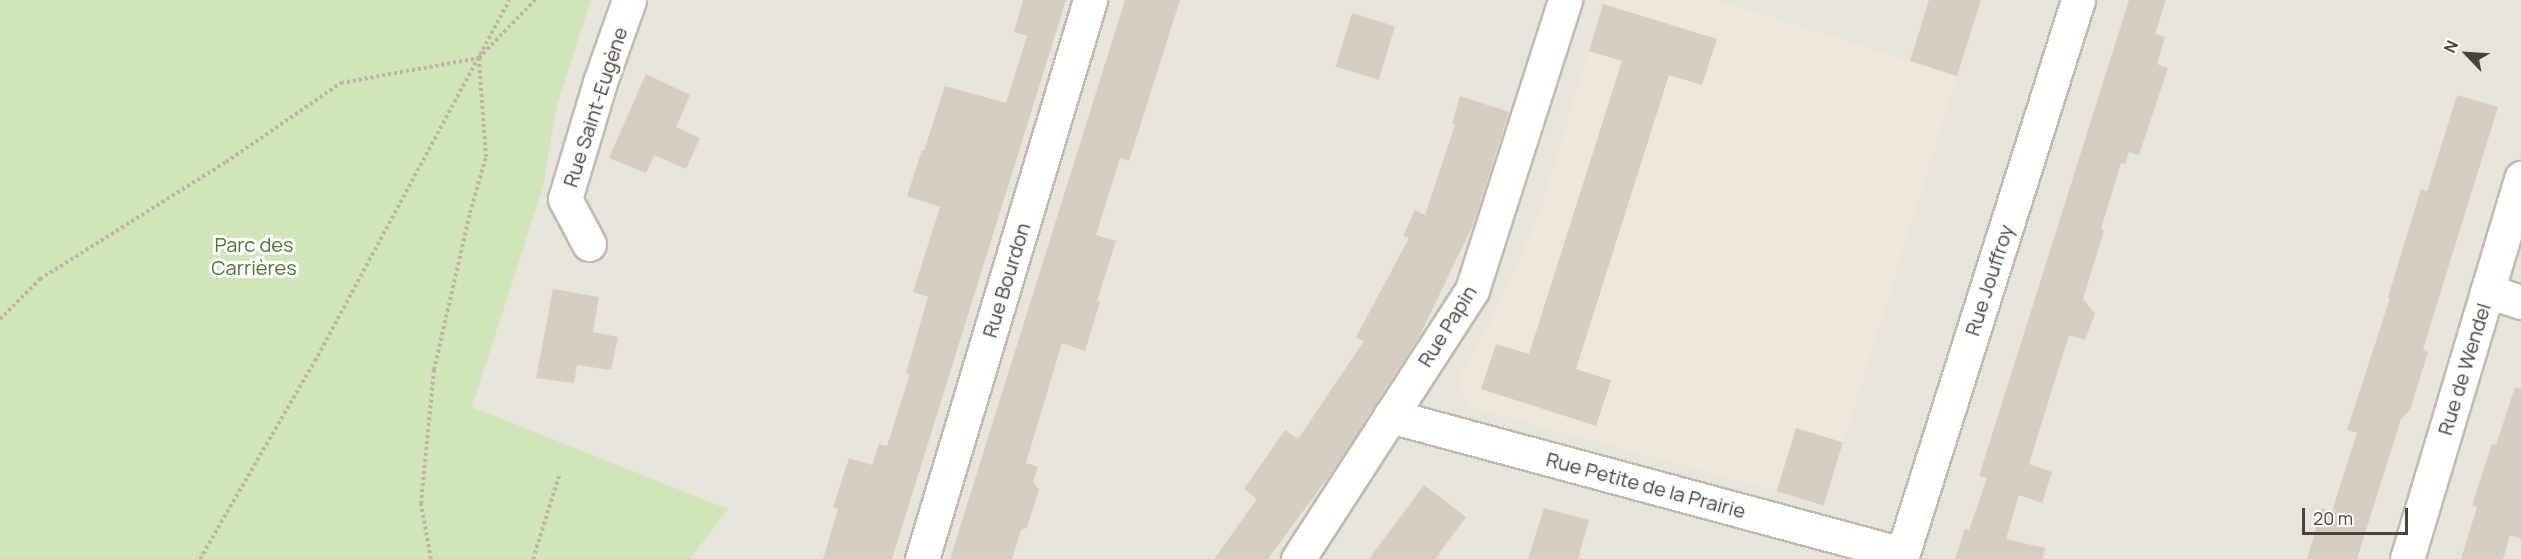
<!DOCTYPE html>
<html>
<head>
<meta charset="utf-8">
<style>
	body { margin:0 }
	#map { position:relative; width:2521px; height:559px; overflow:hidden; background:#f5f2ed; font-family:Manrope,sans-serif }
	div>[style] { position:absolute }
	[style*='--x'] { left:calc(var(--x)*1px); top:calc(var(--y)*1px); width:calc(var(--w)*1px); rotate:calc(var(--a)*1deg) }
	.residential>* { inset:0; background:#e8e4db; transform-origin:0 0 }
	.education>* { inset:0; background:#ece7d8 }
	.green>* { inset:0; background:#d1e5ba }
	.building>* { inset:0; background:#d6cec3; transform-origin:0 0 }
	.path>* { height:4px; margin-top:-2px; transform-origin:0; background:repeating-linear-gradient(90deg,#c0b6a2 0 3px,transparent 0 6px) }
	.roads { filter:drop-shadow(2px 0 #c0bab0) drop-shadow(-2px 0 #c0bab0) drop-shadow(0 2px #c0bab0) drop-shadow(0 -2px #c0bab0) }
	.minor>* { height:33px; margin:-16.5px; padding:0 16.5px; transform-origin:16.5px; border-radius:16.5px; background:#fff }
	span { translate:-50% -50%; white-space:nowrap; text-align:center; line-height:1.15; -webkit-text-stroke:6px #fff; paint-order:stroke }
	.street-label { font-size:20px; color:#49433b }
	.park-label { font-size:20px; color:#4c7732 }
	.north { position:absolute; left:2437px; top:24px; width:60px; height:60px; -webkit-text-stroke:4px #fff; paint-order:stroke; rotate:295deg; font-size:16px; font-weight:700; line-height:24px; text-align:center; color:#49433b }
	.north::after { content:''; display:block; margin:auto; width:21px; height:27px; background:#49433b; clip-path:polygon(50% 0,100% 100%,50% 72%,0 100%) }
	.scale { position:absolute; left:2302px; top:508px; width:106px; height:27px; box-sizing:border-box; border:3px solid #49433b; border-top:0; padding-left:8px; font-size:18px; line-height:21px; white-space:nowrap; color:#49433b; -webkit-text-stroke:4px #fff; paint-order:stroke }
</style>
</head>
<body>
<div id="map">
	<div class="residential">
		<div style="left:0;top:0;width:2521px;height:559px"></div>
	</div>
	<div class="education">
		<div style="clip-path:polygon(1604px 0,1717px 0,1957px 76px,1824px 504px,1470px 407px,1458px 379px,1490px 324px,1539px 216px)"></div>
	</div>
	<div class="green">
		<div style="clip-path:polygon(0 0,591px 0,557px 105px,543px 187px,472px 407px,728px 509px,690px 559px,0 559px)"></div>
	</div>
	<div class="building">
		<div style="clip-path:polygon(1023px 0,1066px 0,892px 559px,823px 559px,838px 509px,833px 507px,849px 458px,872px 465px,879px 444px,887px 446px,910px 374px,906px 373px,928px 297px,913px 292px,940px 207px,907px 196px,922px 150px,924px 151px,945px 86px,1006px 103px,1027px 36px,1014px 32px)"></div>
		<div style="clip-path:polygon(1125px 0,1180px 0,1129px 161px,1120px 158px,1096px 235px,1116px 241px,1097px 301px,1100px 302px,1085px 351px,1062px 343px,1026px 463px,1038px 467px,1033px 482px,1039px 490px,1027px 527px,1021px 530px,1012px 559px,950px 559px)"></div>
		<div style="clip-path:polygon(1929px 0,1981px 0,1957px 76px,1910px 61px)"></div>
		<div style="clip-path:polygon(2129px 0,2166px 0,2155px 34px,2165px 37px,2157px 64px,2168px 68px,2139px 155px,2129px 152px,2125px 164px,2121px 163px,2101px 229px,2104px 231px,2083px 299px,2095px 314px,2085px 340px,2069px 335px,2029px 464px,2052px 472px,2042px 503px,2019px 495px,2006px 539px,2045px 548px,2043px 559px,1955px 559px,1965px 529px,1969px 530px,1987px 478px,1979px 476px)"></div>
		<div style="clip-path:polygon(1603px 4px,1717px 39px,1702px 85px,1669px 75px,1576px 369px,1611px 380px,1596px 426px,1481px 389px,1496px 344px,1529px 354px,1622px 61px,1589px 51px)"></div>
		<div style="left:1352px;top:13px;width:45px;height:56px;rotate:17deg"></div>
		<div style="clip-path:polygon(646px 74px,690px 95px,676px 127px,700px 138px,686px 169px,654px 155px,646px 173px,609px 158px)"></div>
		<div style="clip-path:polygon(2457px 95px,2498px 107px,2431px 323px,2423px 350px,2428px 352px,2410px 410px,2401px 419px,2357px 559px,2307px 559px,2322px 508px,2332px 511px,2357px 433px,2347px 430px,2390px 298px,2388px 297px,2421px 189px,2427px 191px)"></div>
		<div style="clip-path:polygon(1460px 96px,1509px 112px,1473px 225px,1419px 337px,1337px 465px,1268px 559px,1214px 559px,1257px 499px,1244px 489px,1285px 430px,1298px 439px,1364px 341px,1356px 337px,1409px 238px,1403px 236px,1415px 210px,1425px 215px,1455px 125px,1452px 124px)"></div>
		<div style="clip-path:polygon(553px 289px,599px 297px,593px 332px,618px 337px,611px 370px,577px 365px,574px 383px,536px 378px)"></div>
		<div style="clip-path:polygon(2515px 387px,2521px 388px,2521px 539px,2510px 535px,2503px 559px,2461px 559px,2477px 507px,2472px 505px,2492px 444px,2496px 445px)"></div>
		<div style="left:1796px;top:428px;width:49px;height:66px;rotate:17deg"></div>
		<div style="clip-path:polygon(1424px 485px,1466px 517px,1435px 559px,1369px 559px)"></div>
		<div style="clip-path:polygon(1544px 508px,1589px 520px,1578px 559px,1528px 559px)"></div>
	</div>
	<div class="path">
		<div style="--x:0;--y:319;--w:57;--a:-45"></div>
		<div style="--x:40;--y:279;--w:220;--a:-32.2"></div>
		<div style="--x:226;--y:162;--w:140;--a:-34.5"></div>
		<div style="--x:341;--y:83;--w:140;--a:-10.3"></div>
		<div style="--x:479;--y:58;--w:81;--a:-46"></div>
		<div style="--x:200;--y:559;--w:229;--a:-59.9"></div>
		<div style="--x:315;--y:361;--w:410;--a:-61.7"></div>
		<div style="--x:431;--y:559;--w:56;--a:-100.3"></div>
		<div style="--x:421;--y:504;--w:135;--a:-84.5"></div>
		<div style="--x:434;--y:370;--w:161;--a:-77.1"></div>
		<div style="--x:470;--y:213;--w:58;--a:-74.1"></div>
		<div style="--x:486;--y:157;--w:98;--a:-94.1"></div>
		<div style="--x:533;--y:559;--w:90;--a:-72.6"></div>
	</div>
	<div class="roads">
		<div class="minor">
			<div style="--x:589;--y:244;--w:51;--a:-118.1"></div>
			<div style="--x:565;--y:199;--w:122;--a:-73.3"></div>
			<div style="--x:600;--y:82;--w:87;--a:-70.5"></div>
			<div style="--x:2487;--y:291;--w:36;--a:18"></div>
			<div style="--x:1390;--y:416;--w:530;--a:15.08"></div>
			<div style="--x:922;--y:559;--w:584;--a:-73.27"></div>
			<div style="--x:1298;--y:559;--w:320;--a:-57.1"></div>
			<div style="--x:1472;--y:290;--w:305;--a:-72.2"></div>
			<div style="--x:1901;--y:559;--w:586;--a:-72.43"></div>
			<div style="--x:2407;--y:559;--w:398;--a:-73.3"></div>
		</div>
	</div>
	<div class="street-label">
		<span style="left:595px;top:107px;rotate:-72deg">Rue Saint-Eugène</span>
		<span style="left:1006px;top:280px;rotate:-73deg">Rue Bourdon</span>
		<span style="left:1989px;top:280px;rotate:-72deg">Rue Jouffroy</span>
		<span style="left:1447px;top:326px;rotate:-58deg">Rue Papin</span>
		<span style="left:2464px;top:369px;rotate:-73deg">Rue de Wendel</span>
		<span style="left:1646px;top:485px;rotate:15deg">Rue Petite de la Prairie</span>
	</div>
	<div class="park-label">
		<span style="left:254px;top:256px">Parc des<br>Carrières</span>
	</div>
	<div class="north">N</div>
	<div class="scale">20 m</div>
</div>
</body>
</html>
